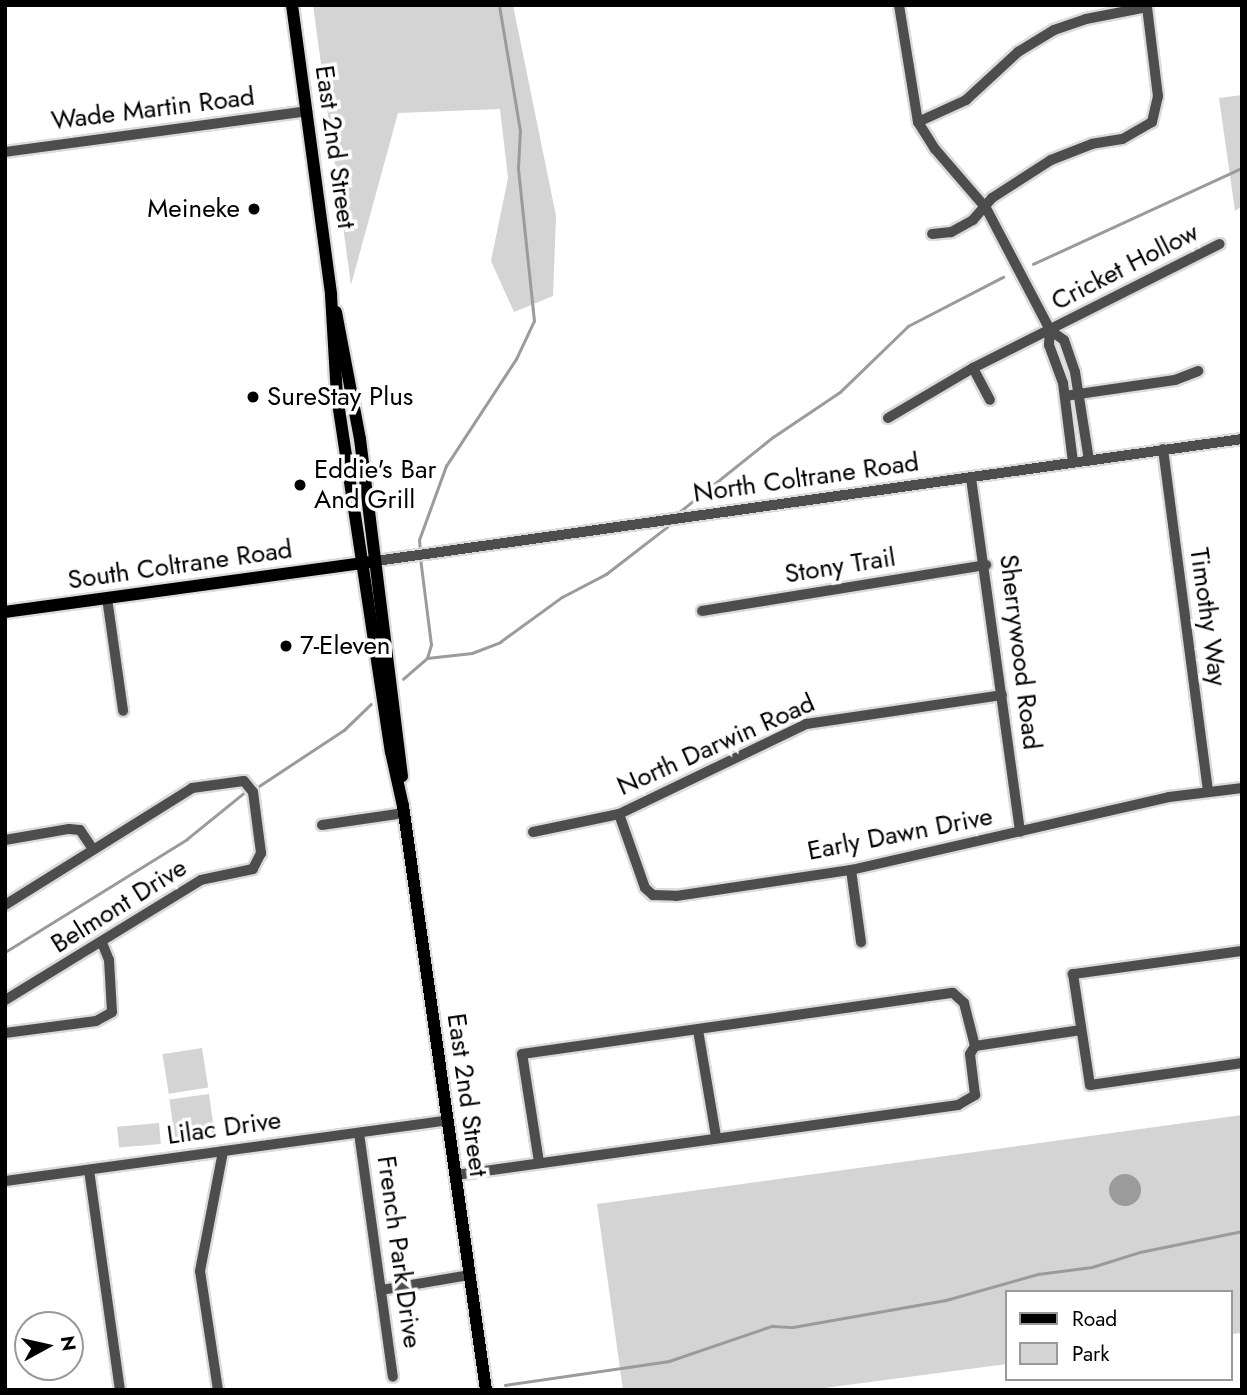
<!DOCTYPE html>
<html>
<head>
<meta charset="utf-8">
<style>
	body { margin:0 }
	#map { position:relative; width:1247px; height:1395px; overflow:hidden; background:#fff; font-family:Jost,sans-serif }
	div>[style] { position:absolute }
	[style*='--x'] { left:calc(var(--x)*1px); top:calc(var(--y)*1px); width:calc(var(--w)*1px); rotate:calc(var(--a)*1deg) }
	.green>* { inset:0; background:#d4d4d4; transform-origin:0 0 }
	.water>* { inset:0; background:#9b9b9b }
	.round { border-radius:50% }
	.stream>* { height:2.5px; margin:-1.25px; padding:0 1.25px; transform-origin:1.25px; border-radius:1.25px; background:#9b9b9b }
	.roads { filter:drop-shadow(2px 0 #dbdbdb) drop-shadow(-2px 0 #dbdbdb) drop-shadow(0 2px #dbdbdb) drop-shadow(0 -2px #dbdbdb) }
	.minor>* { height:10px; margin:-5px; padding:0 5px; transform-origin:5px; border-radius:5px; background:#4d4d4d }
	.major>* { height:12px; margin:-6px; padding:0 6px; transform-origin:6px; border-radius:6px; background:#000 }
	.dots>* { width:19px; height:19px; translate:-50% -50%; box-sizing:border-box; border:4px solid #fff; border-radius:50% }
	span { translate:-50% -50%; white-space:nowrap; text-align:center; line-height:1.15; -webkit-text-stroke:7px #fff; paint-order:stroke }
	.street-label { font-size:26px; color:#000 }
	.poi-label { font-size:26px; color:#000 }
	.right { translate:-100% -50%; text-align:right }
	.left { translate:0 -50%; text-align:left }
	.frame { position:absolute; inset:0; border:7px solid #000; pointer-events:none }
	.legend { position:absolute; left:1005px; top:1290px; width:228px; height:91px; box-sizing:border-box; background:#fff; border:2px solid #999; margin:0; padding:9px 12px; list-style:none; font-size:21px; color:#000 }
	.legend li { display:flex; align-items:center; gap:14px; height:35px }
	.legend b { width:35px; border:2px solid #999 }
	.north { position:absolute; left:14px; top:1311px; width:70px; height:70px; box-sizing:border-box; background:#fff; border:2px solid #999; border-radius:50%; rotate:82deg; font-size:19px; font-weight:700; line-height:28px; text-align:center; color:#000 }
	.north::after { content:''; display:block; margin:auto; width:24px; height:32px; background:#000; clip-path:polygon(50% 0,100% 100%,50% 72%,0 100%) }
</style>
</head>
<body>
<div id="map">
	<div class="green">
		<div style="clip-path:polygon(313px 5px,513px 5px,556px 216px,553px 296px,514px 312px,491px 261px,508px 178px,500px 109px,398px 113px,351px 285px)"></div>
		<div style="clip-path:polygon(1242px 95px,1242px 206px,1235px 211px,1219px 98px)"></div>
		<div style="left:202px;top:1048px;width:40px;height:40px;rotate:81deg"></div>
		<div style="left:209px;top:1094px;width:41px;height:40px;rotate:82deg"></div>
		<div style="clip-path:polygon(1242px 1115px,1242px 1333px,1231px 1334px,1231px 1292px,1007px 1292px,1007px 1364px,809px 1390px,623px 1390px,597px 1204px)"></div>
		<div style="left:159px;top:1123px;width:21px;height:42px;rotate:85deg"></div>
	</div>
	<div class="water">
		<div class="round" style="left:1109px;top:1174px;width:32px;height:32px"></div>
	</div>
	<div class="stream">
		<div style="--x:1033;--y:264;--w:230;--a:-24.7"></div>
		<div style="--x:678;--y:513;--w:122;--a:-38.7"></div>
		<div style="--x:773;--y:437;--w:81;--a:-33.9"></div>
		<div style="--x:840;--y:392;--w:95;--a:-44.1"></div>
		<div style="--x:908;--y:326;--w:107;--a:-27.3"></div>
		<div style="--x:420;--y:551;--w:11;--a:-95"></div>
		<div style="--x:419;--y:540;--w:79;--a:-70"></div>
		<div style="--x:446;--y:466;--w:128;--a:-56.8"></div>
		<div style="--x:516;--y:359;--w:42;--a:-64.7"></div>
		<div style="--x:534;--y:321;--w:154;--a:-96"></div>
		<div style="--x:518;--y:168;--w:37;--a:-87"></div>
		<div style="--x:520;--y:131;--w:128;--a:-99.5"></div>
		<div style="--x:427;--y:658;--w:45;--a:-6.3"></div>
		<div style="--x:472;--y:653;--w:30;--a:-21"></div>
		<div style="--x:500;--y:642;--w:77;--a:-36"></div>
		<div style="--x:562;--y:597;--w:50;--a:-27.6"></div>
		<div style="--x:606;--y:574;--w:77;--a:-37.6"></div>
		<div style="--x:403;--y:679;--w:32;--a:-41"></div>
		<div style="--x:427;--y:658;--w:14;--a:-73"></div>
		<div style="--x:431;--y:645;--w:88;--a:-97.2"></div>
		<div style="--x:259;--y:786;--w:102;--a:-33.4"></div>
		<div style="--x:344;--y:730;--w:37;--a:-44"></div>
		<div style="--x:5;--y:952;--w:214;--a:-31.8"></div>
		<div style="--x:187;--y:839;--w:75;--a:-39"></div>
		<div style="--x:505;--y:1385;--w:166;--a:-8.3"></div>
		<div style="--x:669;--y:1361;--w:109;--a:-18.8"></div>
		<div style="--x:772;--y:1326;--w:21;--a:3"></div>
		<div style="--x:793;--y:1327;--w:155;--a:-10"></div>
		<div style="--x:946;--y:1300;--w:96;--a:-15.8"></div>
		<div style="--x:1038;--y:1274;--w:54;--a:-7.4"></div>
		<div style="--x:1092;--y:1267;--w:50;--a:-17.4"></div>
		<div style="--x:1140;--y:1252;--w:104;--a:-11.6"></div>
	</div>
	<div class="roads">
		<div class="minor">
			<div style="--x:899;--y:5;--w:119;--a:80.8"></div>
			<div style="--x:918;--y:122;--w:32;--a:58"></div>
			<div style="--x:935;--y:149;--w:78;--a:49.2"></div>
			<div style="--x:986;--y:208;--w:138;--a:62.3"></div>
			<div style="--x:1050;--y:330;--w:17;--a:36"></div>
			<div style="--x:1064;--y:340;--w:34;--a:71"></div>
			<div style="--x:1075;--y:372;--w:89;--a:81"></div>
			<div style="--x:918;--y:122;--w:53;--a:-24.6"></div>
			<div style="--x:966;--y:100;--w:71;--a:-42.7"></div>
			<div style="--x:1018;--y:52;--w:42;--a:-31.4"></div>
			<div style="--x:1054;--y:30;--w:34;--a:-19"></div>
			<div style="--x:1086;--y:19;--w:62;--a:-11.1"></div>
			<div style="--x:1147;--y:7;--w:90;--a:83"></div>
			<div style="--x:1158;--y:96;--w:27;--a:103"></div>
			<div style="--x:1152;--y:122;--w:34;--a:150"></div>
			<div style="--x:1122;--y:139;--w:30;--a:171"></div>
			<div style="--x:1092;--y:144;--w:44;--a:158.7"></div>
			<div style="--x:1051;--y:160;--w:70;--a:147.2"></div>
			<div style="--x:992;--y:198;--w:29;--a:131"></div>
			<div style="--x:973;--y:220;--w:25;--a:151"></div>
			<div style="--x:951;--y:232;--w:19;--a:174"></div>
			<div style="--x:5;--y:152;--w:305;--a:-7.7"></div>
			<div style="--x:1050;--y:330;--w:15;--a:94"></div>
			<div style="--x:1049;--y:345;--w:40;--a:69.8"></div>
			<div style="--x:1063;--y:383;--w:80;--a:82.8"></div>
			<div style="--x:973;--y:368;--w:36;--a:62"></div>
			<div style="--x:1065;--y:396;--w:111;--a:-8.3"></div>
			<div style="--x:1175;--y:380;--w:25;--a:-21"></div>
			<div style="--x:888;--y:418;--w:99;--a:-30.5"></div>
			<div style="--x:973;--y:368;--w:276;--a:-26.7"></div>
			<div style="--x:1163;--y:449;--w:345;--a:82.5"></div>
			<div style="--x:971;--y:478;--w:357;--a:82.1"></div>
			<div style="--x:376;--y:561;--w:875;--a:-8.02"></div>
			<div style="--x:107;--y:598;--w:114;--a:81.9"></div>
			<div style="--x:702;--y:611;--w:288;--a:-9.2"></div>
			<div style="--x:619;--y:814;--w:78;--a:70.6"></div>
			<div style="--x:645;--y:888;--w:11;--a:41"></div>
			<div style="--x:653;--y:895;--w:23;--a:2"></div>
			<div style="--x:676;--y:896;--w:177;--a:-8.5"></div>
			<div style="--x:851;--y:870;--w:326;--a:-12.9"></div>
			<div style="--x:1169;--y:797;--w:74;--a:-7"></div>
			<div style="--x:322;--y:825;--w:83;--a:-8.3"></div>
			<div style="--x:533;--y:832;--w:88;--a:-11.8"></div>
			<div style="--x:619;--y:814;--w:208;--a:-25.7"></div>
			<div style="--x:806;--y:724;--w:198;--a:-8.4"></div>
			<div style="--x:5;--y:840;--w:65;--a:-9.8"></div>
			<div style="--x:69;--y:829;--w:11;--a:5"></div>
			<div style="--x:80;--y:830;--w:23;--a:56"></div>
			<div style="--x:851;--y:870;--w:73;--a:82.1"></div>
			<div style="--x:5;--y:905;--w:221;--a:-32"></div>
			<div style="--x:192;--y:788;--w:52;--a:-7.7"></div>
			<div style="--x:244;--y:781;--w:14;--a:51"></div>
			<div style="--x:253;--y:792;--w:62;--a:82.5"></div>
			<div style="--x:261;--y:853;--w:18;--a:117"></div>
			<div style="--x:253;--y:869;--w:53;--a:168.1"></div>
			<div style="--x:201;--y:880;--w:230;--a:148.5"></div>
			<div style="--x:1242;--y:951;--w:171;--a:172.2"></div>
			<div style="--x:1073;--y:974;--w:112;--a:81.3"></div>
			<div style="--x:1090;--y:1085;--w:154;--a:-8.2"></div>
			<div style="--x:698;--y:1030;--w:108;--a:80.4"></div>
			<div style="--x:5;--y:1033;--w:92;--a:-7.5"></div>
			<div style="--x:96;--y:1021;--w:18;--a:-29"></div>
			<div style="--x:112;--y:1012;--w:52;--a:-93.3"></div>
			<div style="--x:109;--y:960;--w:18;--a:-112"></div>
			<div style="--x:359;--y:1133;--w:246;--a:82.1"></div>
			<div style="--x:539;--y:1162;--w:109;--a:-98.9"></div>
			<div style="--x:522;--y:1054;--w:435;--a:-8.1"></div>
			<div style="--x:953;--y:993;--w:15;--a:42"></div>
			<div style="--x:964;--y:1003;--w:44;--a:75.7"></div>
			<div style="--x:89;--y:1170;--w:222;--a:82"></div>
			<div style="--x:456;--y:1175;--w:507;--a:-7.94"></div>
			<div style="--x:958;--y:1105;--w:20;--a:-30"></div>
			<div style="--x:975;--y:1095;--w:41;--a:-97"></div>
			<div style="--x:970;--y:1054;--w:9;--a:-58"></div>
			<div style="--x:975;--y:1046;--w:107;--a:-8.6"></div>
			<div style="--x:5;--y:1181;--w:447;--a:-7.8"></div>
			<div style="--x:381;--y:1290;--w:90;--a:-9.6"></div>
			<div style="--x:218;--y:1390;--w:120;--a:-98.6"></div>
			<div style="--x:200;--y:1271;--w:122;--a:-79.1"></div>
		</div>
		<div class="major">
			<div style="--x:292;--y:5;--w:293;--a:82.3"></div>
			<div style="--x:331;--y:295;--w:101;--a:86.6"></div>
			<div style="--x:337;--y:396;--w:360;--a:81.4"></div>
			<div style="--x:391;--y:752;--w:55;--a:77.5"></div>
			<div style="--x:403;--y:806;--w:590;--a:81.91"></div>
			<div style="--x:336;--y:312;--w:129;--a:79.3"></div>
			<div style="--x:360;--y:439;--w:340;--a:82.9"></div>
			<div style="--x:5;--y:612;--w:367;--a:-7.8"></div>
		</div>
	</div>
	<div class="dots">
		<div style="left:254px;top:209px;background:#000"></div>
		<div style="left:253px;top:397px;background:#000"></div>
		<div style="left:300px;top:485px;background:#000"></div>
		<div style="left:286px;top:646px;background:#000"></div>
	</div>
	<div class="street-label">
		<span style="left:153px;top:109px;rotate:-7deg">Wade Martin Road</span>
		<span style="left:335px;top:147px;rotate:82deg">East 2nd Street</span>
		<span style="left:1125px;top:267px;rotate:-27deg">Cricket Hollow</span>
		<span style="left:806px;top:478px;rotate:-8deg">North Coltrane Road</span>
		<span style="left:180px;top:565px;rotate:-8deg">South Coltrane Road</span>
		<span style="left:840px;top:566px;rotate:-9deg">Stony Trail</span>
		<span style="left:1208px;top:617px;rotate:82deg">Timothy Way</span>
		<span style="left:1020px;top:652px;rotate:83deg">Sherrywood Road</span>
		<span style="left:716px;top:745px;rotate:-24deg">North Darwin Road</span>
		<span style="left:900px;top:834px;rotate:-11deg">Early Dawn Drive</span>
		<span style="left:119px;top:906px;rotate:-32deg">Belmont Drive</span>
		<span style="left:467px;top:1095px;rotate:82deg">East 2nd Street</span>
		<span style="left:224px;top:1128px;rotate:-8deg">Lilac Drive</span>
		<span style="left:399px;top:1252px;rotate:82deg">French Park Drive</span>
	</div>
	<div class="poi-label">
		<span class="right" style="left:240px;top:209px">Meineke</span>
		<span class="left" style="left:267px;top:397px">SureStay Plus</span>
		<span class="left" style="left:314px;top:485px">Eddie's Bar<br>And Grill</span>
		<span class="left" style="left:300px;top:646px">7-Eleven</span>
	</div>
	<div class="frame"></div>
	<ul class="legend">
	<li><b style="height:9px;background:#000"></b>Road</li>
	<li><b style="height:19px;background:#d4d4d4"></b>Park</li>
	</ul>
	<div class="north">N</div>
</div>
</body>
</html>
